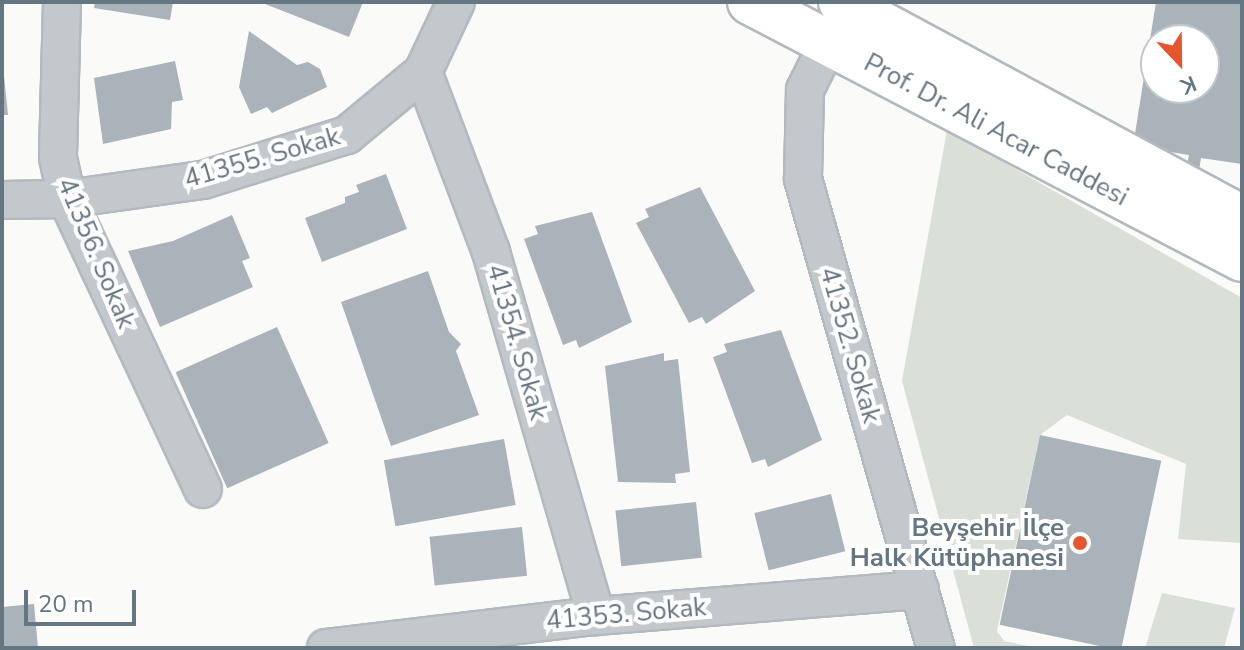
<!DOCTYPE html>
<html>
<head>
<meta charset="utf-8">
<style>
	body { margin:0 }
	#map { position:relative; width:1244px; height:650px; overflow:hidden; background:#fafaf8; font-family:"Nunito Sans",sans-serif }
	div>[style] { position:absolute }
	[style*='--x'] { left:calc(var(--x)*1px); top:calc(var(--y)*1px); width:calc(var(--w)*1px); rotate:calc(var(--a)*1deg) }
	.green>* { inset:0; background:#dadfd7 }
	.building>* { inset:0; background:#aab3b9; transform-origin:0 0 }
	.roads { filter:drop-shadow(2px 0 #b3babf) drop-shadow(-2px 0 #b3babf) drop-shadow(0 2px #b3babf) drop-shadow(0 -2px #b3babf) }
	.minor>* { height:36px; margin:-18px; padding:0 18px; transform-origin:18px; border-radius:18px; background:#c3c8cc }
	.secondary>* { height:44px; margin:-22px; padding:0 22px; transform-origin:22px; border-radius:22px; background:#fff }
	.dots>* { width:22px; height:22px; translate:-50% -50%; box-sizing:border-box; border:4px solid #fff; border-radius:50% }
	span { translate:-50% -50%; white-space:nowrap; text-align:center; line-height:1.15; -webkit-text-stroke:8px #fff; paint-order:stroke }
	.street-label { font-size:26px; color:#657683 }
	.poi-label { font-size:26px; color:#657683; font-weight:700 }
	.right { translate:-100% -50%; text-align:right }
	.frame { position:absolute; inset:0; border:4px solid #657683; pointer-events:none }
	.north { position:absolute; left:1140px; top:24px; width:80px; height:80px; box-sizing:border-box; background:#fff; border:2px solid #c1c8cd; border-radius:50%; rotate:158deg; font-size:22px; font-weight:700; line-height:32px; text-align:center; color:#657683 }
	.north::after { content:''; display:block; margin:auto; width:28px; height:36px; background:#e4572e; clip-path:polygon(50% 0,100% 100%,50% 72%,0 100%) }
	.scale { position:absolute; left:24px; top:590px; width:112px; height:36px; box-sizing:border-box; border:4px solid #657683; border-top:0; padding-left:10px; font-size:24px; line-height:28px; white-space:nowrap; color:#657683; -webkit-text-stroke:6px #fff; paint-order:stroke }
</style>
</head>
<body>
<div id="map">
	<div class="green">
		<div style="clip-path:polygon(947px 130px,1242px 298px,1242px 543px,1178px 539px,1186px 464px,1067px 415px,1040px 435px,997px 631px,1004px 641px,1038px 648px,974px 648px,902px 381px)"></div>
		<div style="clip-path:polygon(1162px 593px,1235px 608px,1224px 648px,1145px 648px)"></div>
	</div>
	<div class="building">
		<div style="clip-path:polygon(95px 2px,173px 2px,170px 20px,94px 8px)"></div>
		<div style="clip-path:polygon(260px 2px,363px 2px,349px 37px)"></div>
		<div style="clip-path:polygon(evenodd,1156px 2px,1242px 2px,1242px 164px,1201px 158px,1198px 176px,1185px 175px,1189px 155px,1133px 146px,1156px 2px,1156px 40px,1204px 40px,1204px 88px,1156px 88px,1156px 40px)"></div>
		<div style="clip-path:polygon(249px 31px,297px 65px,308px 62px,320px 69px,327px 87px,272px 113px,267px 107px,251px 114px,239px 87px)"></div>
		<div style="clip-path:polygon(2px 56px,8px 115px,2px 115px)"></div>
		<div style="clip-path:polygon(175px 61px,183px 100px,172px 102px,171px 129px,103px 144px,94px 78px)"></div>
		<div style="clip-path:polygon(386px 174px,407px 229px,322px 262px,305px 218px,345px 203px,345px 197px,359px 192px,356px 185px)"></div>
		<div style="clip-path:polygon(700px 187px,755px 291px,706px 324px,702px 317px,689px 323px,636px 223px,649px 217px,645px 209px)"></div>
		<div style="clip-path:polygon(592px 212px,632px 322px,579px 348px,576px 340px,563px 345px,524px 239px,538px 234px,535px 226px)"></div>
		<div style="clip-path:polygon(232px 215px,250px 258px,242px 261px,253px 287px,160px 327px,128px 251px,173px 241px)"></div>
		<div style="clip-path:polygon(428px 271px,449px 332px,461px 344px,456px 351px,479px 415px,391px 446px,341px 302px)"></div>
		<div style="left:277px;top:327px;width:127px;height:111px;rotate:66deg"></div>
		<div style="clip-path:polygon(781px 330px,822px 440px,768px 467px,765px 459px,752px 463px,713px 357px,727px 352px,724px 344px)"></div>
		<div style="clip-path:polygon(664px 353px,664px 361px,678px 359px,690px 472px,675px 474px,676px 483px,618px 482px,605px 366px)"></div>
		<div style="left:1040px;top:435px;width:124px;height:194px;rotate:12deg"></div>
		<div style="left:504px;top:439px;width:67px;height:122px;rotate:80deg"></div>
		<div style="left:831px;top:494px;width:59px;height:79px;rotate:76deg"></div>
		<div style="left:696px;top:502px;width:56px;height:81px;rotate:84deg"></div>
		<div style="left:522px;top:527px;width:49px;height:93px;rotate:84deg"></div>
		<div style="clip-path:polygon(34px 604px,38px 648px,2px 648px,2px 607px)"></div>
	</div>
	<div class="roads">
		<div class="minor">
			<div style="--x:62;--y:2;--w:156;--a:91.5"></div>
			<div style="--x:58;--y:158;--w:42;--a:77.6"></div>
			<div style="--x:67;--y:199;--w:320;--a:64.9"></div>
			<div style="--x:829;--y:42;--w:54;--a:116.6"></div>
			<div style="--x:805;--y:90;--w:89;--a:91.3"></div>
			<div style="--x:803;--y:179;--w:487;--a:74.2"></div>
			<div style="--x:423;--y:72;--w:192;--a:69.3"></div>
			<div style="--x:491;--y:252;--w:379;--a:73.9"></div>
			<div style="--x:2;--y:200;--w:65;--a:-0.9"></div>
			<div style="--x:67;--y:199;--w:137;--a:-8"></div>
			<div style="--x:203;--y:180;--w:151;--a:-17.4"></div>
			<div style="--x:347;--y:135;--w:99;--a:-39.7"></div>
			<div style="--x:423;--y:72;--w:77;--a:-64.8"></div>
			<div style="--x:326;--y:648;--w:272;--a:-6.8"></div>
			<div style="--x:596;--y:616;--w:325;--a:-4.6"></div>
		</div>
		<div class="secondary">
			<div style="--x:750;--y:2;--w:555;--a:27.58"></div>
			<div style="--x:841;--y:2;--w:455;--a:28.3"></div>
		</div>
	</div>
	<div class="dots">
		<div style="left:1080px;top:543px;background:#e4572e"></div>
	</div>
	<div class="street-label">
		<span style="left:996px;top:130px;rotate:28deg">Prof. Dr. Ali Acar Caddesi</span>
		<span style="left:262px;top:158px;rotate:-16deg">41355. Sokak</span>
		<span style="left:96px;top:253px;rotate:67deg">41356. Sokak</span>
		<span style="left:517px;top:342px;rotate:74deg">41354. Sokak</span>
		<span style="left:850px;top:345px;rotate:74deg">41352. Sokak</span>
		<span style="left:626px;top:614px;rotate:-5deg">41353. Sokak</span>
	</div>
	<div class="poi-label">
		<span class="right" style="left:1064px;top:543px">Beyşehir İlçe<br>Halk Kütüphanesi</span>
	</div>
	<div class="frame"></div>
	<div class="north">K</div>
	<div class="scale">20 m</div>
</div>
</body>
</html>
